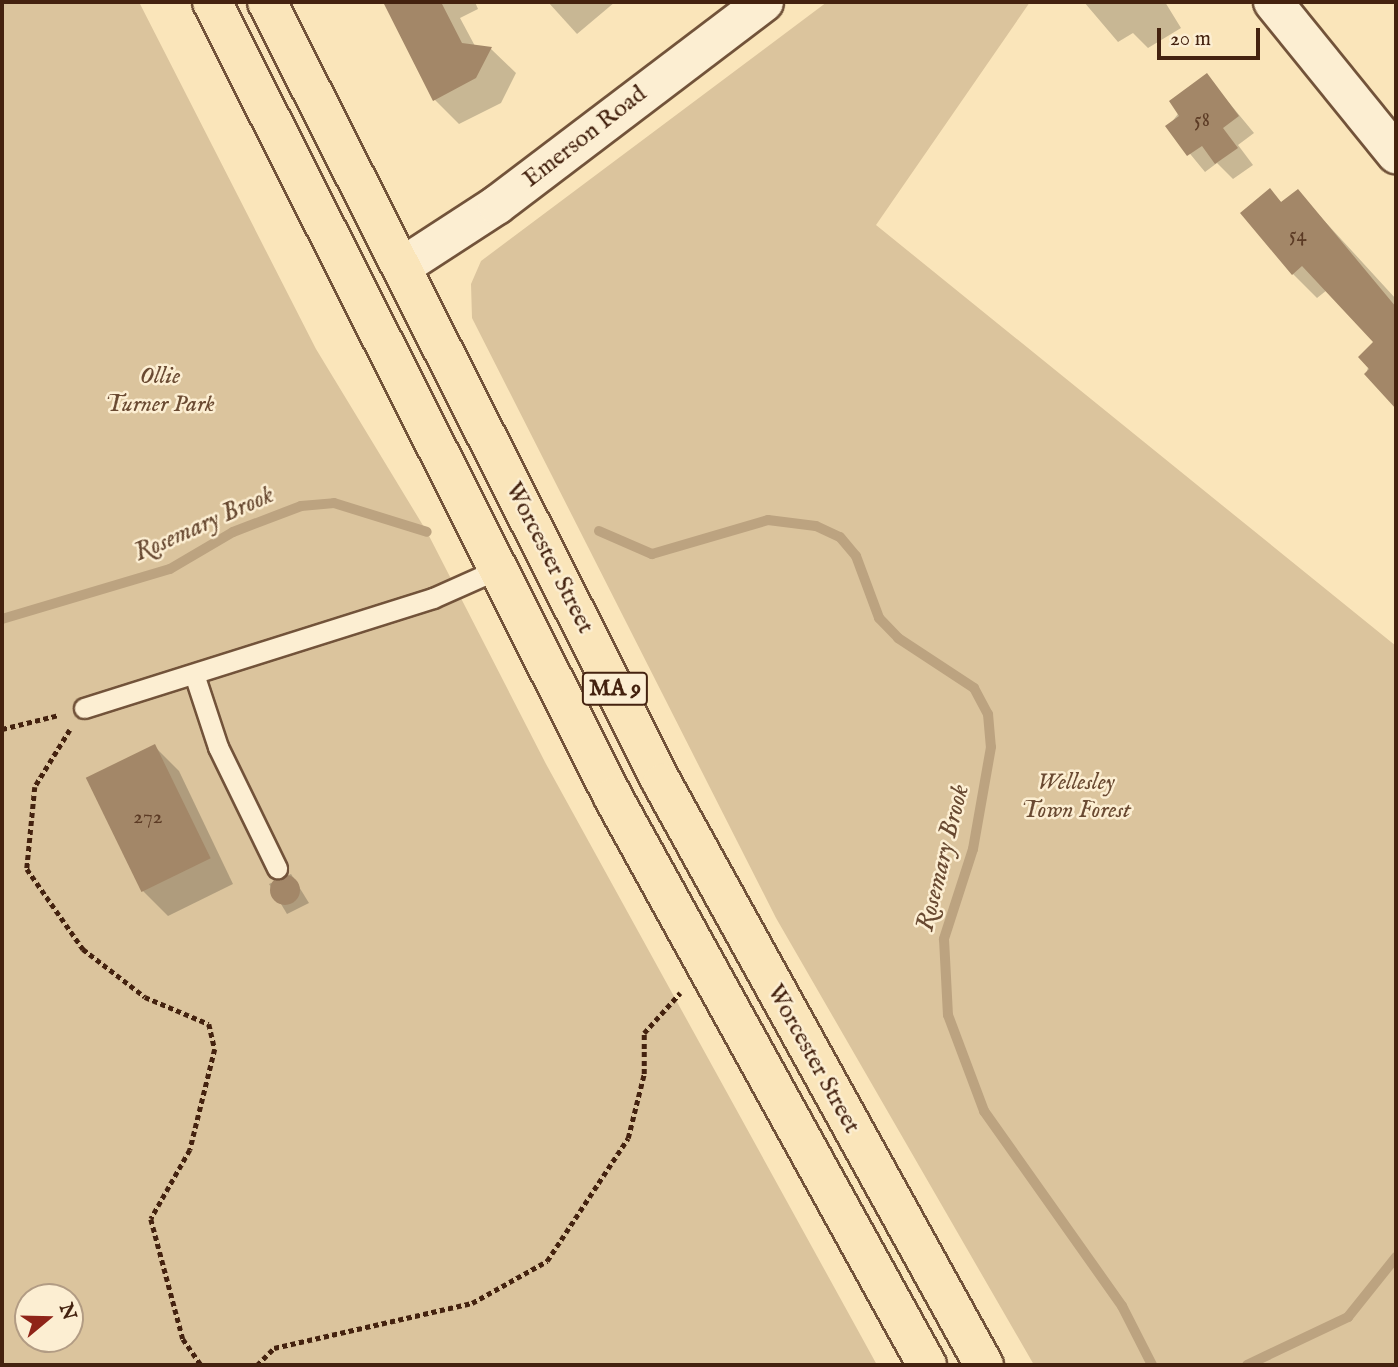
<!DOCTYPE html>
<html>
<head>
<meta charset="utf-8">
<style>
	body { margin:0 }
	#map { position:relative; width:1398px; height:1367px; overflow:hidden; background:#fae5ba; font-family:"IM FELL English",serif }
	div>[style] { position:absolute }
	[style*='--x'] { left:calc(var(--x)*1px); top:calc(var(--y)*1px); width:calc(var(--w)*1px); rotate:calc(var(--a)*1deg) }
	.green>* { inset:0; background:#dbc49d }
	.shadow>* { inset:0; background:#0003 }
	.stream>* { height:10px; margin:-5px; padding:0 5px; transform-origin:5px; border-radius:5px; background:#bca380 }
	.building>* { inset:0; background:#a38768; transform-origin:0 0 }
	.round { border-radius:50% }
	.path>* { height:4.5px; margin-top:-2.25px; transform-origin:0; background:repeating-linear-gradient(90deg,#44220f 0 5px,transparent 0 8.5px) }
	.roads { filter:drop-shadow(2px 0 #72533a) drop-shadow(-2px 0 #72533a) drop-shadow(0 2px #72533a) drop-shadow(0 -2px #72533a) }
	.lane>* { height:19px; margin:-9.5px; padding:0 9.5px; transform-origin:9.5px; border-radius:9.5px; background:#fceed2 }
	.street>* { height:38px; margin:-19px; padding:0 19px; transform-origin:19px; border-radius:19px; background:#fceed2 }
	.highway>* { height:38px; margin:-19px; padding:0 19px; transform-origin:19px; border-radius:19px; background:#fae5ba }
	span { translate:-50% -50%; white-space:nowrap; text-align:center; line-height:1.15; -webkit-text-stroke:5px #fceed2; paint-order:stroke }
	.number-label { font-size:21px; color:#5c3b25 }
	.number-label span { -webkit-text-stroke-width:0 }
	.shield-label span { padding:2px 5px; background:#fceed2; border:2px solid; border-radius:5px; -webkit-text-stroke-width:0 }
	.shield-label { font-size:23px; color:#44220f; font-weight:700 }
	.street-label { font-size:24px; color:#44220f }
	.park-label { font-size:24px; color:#6a4a32; font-style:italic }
	.water-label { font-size:26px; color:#684931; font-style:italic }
	.frame { position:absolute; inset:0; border:4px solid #44220f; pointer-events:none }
	.north { position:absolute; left:14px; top:1283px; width:70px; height:70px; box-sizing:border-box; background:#fceed2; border:2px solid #b29c84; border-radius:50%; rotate:71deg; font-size:19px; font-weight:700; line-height:28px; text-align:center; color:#44220f }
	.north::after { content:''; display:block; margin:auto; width:24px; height:32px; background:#8f2418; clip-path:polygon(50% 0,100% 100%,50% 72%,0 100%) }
	.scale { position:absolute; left:1157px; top:28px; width:103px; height:32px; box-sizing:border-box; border:4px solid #44220f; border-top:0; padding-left:9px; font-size:21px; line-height:24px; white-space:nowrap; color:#44220f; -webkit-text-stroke:5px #fceed2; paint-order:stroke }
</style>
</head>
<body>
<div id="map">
	<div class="green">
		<div style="clip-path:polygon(evenodd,2px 2px,139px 2px,316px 349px,427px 532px,546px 764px,877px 1365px,2px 1365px,2px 2px,28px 1297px,70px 1297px,70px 1339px,28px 1339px,28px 1297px)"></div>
		<div style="clip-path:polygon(827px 2px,1030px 2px,876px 225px,1396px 646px,1396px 1365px,1034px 1365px,776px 918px,472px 318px,471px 284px,481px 261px)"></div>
	</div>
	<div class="shadow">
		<div style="clip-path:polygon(385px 2px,475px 2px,478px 9px,460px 18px,475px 46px,491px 49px,516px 73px,501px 103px,459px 124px,434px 99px)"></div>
		<div style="clip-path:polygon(548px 2px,615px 2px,577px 34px)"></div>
		<div style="clip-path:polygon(1084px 2px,1165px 2px,1181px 28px,1148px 48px,1133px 33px,1118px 42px)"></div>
		<div style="clip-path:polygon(1207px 76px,1254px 133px,1238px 145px,1253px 165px,1233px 179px,1217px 163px,1205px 172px,1168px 127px)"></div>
		<div style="clip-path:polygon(1269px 190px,1283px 204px,1297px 191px,1396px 299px,1396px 406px,1366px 374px,1376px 342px,1327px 290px,1317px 298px,1293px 274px)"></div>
		<div style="clip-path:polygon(154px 746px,179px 771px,233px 884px,168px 916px,143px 891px)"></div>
		<div style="clip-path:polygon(291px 874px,309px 903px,287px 914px,269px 884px)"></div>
	</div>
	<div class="stream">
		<div style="--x:599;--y:531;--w:58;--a:23.5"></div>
		<div style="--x:652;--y:554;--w:121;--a:-16.3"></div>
		<div style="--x:768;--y:520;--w:48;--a:7.1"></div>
		<div style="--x:816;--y:526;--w:26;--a:25"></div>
		<div style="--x:840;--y:537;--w:25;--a:50"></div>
		<div style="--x:856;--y:556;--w:66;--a:69.6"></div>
		<div style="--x:879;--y:618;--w:28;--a:46"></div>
		<div style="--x:898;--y:638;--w:91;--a:33.3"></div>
		<div style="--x:974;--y:688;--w:30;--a:62"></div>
		<div style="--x:988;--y:714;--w:33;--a:85"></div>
		<div style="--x:991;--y:747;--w:104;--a:100"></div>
		<div style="--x:973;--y:849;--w:95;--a:107.9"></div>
		<div style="--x:944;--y:939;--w:76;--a:87"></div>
		<div style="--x:948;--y:1015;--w:103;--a:69.4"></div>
		<div style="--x:984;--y:1111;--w:239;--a:54.7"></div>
		<div style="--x:1122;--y:1306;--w:66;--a:63"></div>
		<div style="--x:2;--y:619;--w:175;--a:-16.6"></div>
		<div style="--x:170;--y:569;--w:73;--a:-30.4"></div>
		<div style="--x:233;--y:532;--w:73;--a:-20.9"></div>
		<div style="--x:301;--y:506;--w:33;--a:-5"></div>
		<div style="--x:334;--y:503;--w:97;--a:17.3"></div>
		<div style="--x:1247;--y:1365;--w:112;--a:-25.4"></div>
		<div style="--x:1348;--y:1317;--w:77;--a:-51.3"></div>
	</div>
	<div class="building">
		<div style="clip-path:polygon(383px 2px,441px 2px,462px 43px,492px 47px,476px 78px,433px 101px)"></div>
		<div style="clip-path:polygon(1207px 73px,1239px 116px,1223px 128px,1238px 148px,1215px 164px,1202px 146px,1187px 156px,1165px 126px,1179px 116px,1169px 101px)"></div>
		<div style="clip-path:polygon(1270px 188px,1281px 202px,1298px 189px,1396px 307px,1396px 409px,1364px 374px,1369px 369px,1358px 357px,1373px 342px,1302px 266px,1292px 275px,1240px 213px)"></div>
		<div style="left:155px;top:744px;width:127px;height:77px;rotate:64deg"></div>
		<div class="round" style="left:270px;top:875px;width:30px;height:30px"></div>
	</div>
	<div class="path">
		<div style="--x:2;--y:729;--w:59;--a:-13.8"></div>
		<div style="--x:70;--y:730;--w:67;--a:121.6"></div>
		<div style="--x:35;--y:787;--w:82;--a:95.6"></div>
		<div style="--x:27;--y:869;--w:98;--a:55"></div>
		<div style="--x:83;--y:949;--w:78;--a:37.7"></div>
		<div style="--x:145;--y:997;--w:69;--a:22.9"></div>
		<div style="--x:209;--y:1024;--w:26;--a:77"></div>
		<div style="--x:215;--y:1049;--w:104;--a:103.9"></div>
		<div style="--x:190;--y:1150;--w:79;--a:119.5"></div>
		<div style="--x:151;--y:1219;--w:124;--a:75.1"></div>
		<div style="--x:183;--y:1339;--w:32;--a:55"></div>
		<div style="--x:257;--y:1365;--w:24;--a:-45"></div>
		<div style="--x:274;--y:1348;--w:203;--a:-12.8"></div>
		<div style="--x:472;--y:1303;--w:86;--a:-29.2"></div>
		<div style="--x:547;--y:1261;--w:147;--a:-56.6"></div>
		<div style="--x:628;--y:1138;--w:66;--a:-76"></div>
		<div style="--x:644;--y:1074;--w:41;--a:-90"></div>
		<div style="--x:644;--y:1033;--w:54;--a:-48"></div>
	</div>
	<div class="roads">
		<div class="lane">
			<div style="--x:195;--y:677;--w:74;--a:71.8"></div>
			<div style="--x:218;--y:747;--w:135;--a:64"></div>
			<div style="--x:84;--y:708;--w:366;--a:-17.5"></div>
			<div style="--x:433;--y:598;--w:71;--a:-24"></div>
		</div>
		<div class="street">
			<div style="--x:1273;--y:2;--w:196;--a:51"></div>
			<div style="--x:403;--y:266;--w:112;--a:-33"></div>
			<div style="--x:497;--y:205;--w:335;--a:-37.2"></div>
		</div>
		<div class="highway">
			<div style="--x:212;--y:2;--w:890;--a:63.23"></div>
			<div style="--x:613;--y:797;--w:649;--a:61.07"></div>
			<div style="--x:267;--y:2;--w:875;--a:63.17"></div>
			<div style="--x:662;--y:783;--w:665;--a:61.05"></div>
		</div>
	</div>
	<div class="number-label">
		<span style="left:1202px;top:121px">58</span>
		<span style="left:1298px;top:236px">54</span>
		<span style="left:148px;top:818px">272</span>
	</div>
	<div class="shield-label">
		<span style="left:615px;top:689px">MA 9</span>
	</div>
	<div class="street-label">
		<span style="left:585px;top:137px;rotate:-38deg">Emerson Road</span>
		<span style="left:549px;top:558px;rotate:63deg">Worcester Street</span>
		<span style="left:813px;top:1059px;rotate:61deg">Worcester Street</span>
	</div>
	<div class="park-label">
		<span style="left:160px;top:391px">Ollie<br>Turner Park</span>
		<span style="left:1076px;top:797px">Wellesley<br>Town Forest</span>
	</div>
	<div class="water-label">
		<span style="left:204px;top:524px;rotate:-24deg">Rosemary Brook</span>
		<span style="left:943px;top:858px;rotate:-76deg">Rosemary Brook</span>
	</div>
	<div class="frame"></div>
	<div class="north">N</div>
	<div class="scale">20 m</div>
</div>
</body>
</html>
